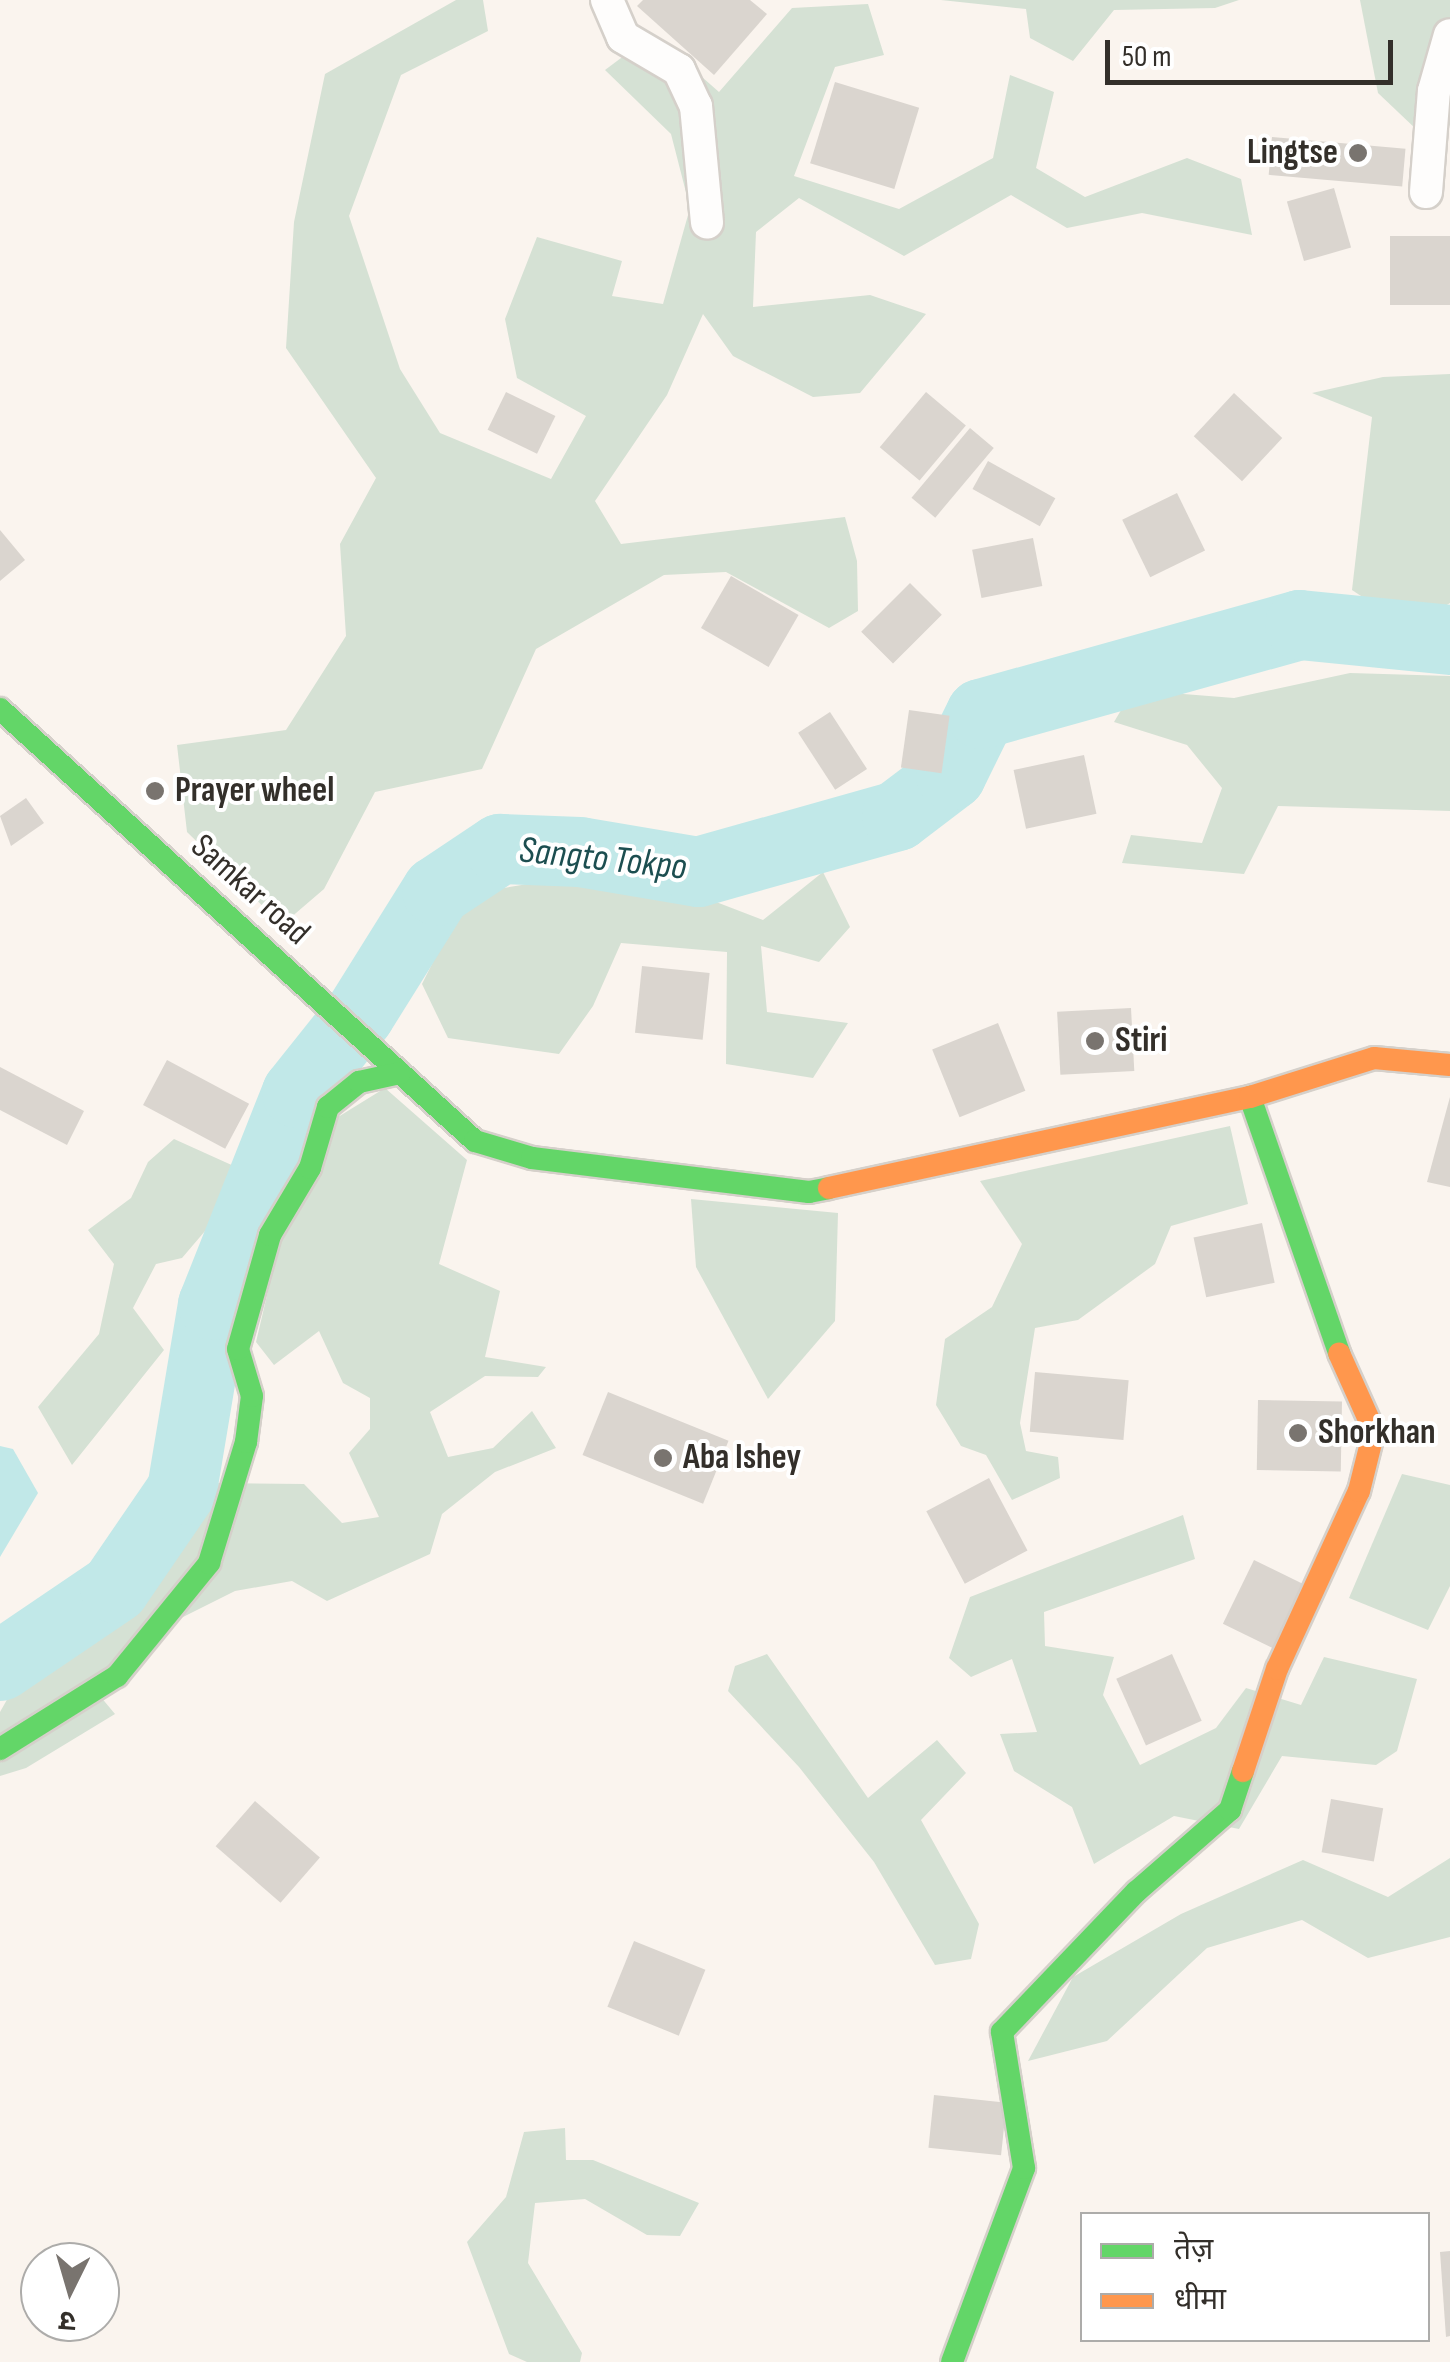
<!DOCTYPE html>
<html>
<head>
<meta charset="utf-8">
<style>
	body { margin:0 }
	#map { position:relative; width:1450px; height:2362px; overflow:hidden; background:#faf4ee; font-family:"Sofia Sans Condensed","Noto Sans Devanagari",sans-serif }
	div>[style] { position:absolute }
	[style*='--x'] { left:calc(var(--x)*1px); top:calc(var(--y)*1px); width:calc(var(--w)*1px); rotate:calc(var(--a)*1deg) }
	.green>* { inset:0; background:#d5e1d4 }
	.water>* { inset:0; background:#c1e8e8 }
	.river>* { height:70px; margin:-35px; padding:0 35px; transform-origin:35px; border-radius:35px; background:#c1e8e8 }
	.building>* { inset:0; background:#dad5cf; transform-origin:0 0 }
	.roads { filter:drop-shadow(2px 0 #d5d0ca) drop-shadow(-2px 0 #d5d0ca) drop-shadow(0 2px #d5d0ca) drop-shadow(0 -2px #d5d0ca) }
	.street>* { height:32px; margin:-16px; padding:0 16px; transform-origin:16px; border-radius:16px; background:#fefdfc }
	.fast>* { height:22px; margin:-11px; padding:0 11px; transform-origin:11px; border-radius:11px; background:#63d668 }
	.slow>* { height:22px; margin:-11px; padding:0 11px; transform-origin:11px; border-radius:11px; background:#ff974d }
	.dots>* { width:28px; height:28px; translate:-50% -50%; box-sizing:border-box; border:5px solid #fff; border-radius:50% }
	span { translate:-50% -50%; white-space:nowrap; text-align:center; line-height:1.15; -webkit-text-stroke:8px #fff; paint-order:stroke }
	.poi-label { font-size:35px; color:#332f2a; font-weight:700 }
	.right { translate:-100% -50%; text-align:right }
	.left { translate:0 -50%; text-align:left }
	.street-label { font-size:35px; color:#332f2a }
	.water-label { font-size:38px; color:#1c4e50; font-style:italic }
	.legend { position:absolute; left:1080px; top:2212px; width:350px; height:130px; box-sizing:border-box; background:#fff; border:2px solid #adacaa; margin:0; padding:12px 18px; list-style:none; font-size:30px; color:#332f2a }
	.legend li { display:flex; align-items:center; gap:20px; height:50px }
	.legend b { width:50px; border:2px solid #adacaa }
	.north { position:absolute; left:20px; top:2242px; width:100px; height:100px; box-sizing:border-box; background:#fff; border:2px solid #adacaa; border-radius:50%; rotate:185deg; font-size:28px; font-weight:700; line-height:40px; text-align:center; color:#332f2a }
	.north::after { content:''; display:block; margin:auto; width:35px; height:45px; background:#79746f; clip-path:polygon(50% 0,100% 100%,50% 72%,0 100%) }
	.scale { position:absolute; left:1105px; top:40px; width:288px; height:45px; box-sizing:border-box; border:5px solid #332f2a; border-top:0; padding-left:12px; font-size:30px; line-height:35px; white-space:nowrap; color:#332f2a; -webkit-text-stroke:8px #fff; paint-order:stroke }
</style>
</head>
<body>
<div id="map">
	<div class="green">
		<div style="clip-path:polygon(456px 0,483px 0,488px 31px,401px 75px,349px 216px,400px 369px,440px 433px,551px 479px,586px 416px,517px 378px,505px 319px,537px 237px,622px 261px,612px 296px,663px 304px,690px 208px,671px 134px,605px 70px,653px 34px,719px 92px,792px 8px,868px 4px,884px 55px,835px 67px,794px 176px,899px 209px,993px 158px,1010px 75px,1054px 92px,1036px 168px,1085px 197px,1187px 158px,1241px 179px,1252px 235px,1142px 213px,1067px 228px,1011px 195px,904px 256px,799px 198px,756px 232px,753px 307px,870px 295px,926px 314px,860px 393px,813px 397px,733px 356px,703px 314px,667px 395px,595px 501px,621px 544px,845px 517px,857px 561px,858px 611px,829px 628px,726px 572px,664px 575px,536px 649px,482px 769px,375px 792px,324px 889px,282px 925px,187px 832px,177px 745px,286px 730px,346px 636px,340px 544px,376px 478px,286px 348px,294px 222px,325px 74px)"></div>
		<div style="clip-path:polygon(941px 0,1239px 0,1215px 8px,1114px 10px,1073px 61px,1030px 38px,1026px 9px)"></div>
		<div style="clip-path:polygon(1360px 0,1450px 0,1450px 124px,1437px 149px,1378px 93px)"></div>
		<div style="clip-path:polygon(1450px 374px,1450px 603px,1409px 628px,1352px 590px,1372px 417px,1312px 393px,1383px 377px)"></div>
		<div style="clip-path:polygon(1350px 673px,1450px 676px,1450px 811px,1278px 806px,1244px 874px,1122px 863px,1131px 835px,1202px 843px,1222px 788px,1187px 745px,1114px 722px,1133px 690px,1234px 698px)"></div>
		<div style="clip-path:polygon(823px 872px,850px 927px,819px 962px,761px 946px,767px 1012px,848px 1023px,813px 1078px,726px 1064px,727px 952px,621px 943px,593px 1006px,559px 1054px,448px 1038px,422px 984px,467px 894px,570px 877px,651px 877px,763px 920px)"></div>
		<div style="clip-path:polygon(385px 1088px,467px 1160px,439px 1264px,500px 1291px,485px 1357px,546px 1367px,538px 1377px,485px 1376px,430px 1412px,448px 1457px,493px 1448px,532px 1411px,556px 1448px,495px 1472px,442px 1514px,430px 1554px,327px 1601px,292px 1581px,235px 1591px,159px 1629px,95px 1690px,115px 1714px,26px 1768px,0 1776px,0 1712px,17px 1682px,115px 1622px,176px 1550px,212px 1483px,304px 1484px,342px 1523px,379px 1517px,349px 1453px,370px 1429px,370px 1398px,343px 1383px,319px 1331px,274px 1365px,256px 1342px,304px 1138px)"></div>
		<div style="clip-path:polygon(1230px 1126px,1248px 1204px,1171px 1226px,1155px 1264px,1078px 1320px,1035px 1328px,1020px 1423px,1026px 1451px,1058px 1457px,1060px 1478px,1012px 1500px,986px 1455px,961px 1446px,936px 1405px,945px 1339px,992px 1307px,1022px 1244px,980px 1181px)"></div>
		<div style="clip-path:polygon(174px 1139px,236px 1167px,217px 1217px,182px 1258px,156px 1264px,133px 1308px,164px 1350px,72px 1465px,38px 1407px,99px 1334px,114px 1264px,88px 1230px,131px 1198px,148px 1162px)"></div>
		<div style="clip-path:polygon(691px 1199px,838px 1213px,835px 1321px,768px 1399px,696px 1267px)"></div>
		<div style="clip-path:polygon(1402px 1474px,1450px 1485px,1450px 1586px,1428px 1630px,1349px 1598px)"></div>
		<div style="clip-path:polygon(1183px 1515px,1195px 1559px,1044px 1612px,1045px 1646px,1114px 1657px,1103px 1695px,1140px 1765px,1216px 1728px,1246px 1688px,1301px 1705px,1324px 1657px,1417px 1679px,1397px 1751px,1376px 1765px,1282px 1756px,1239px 1829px,1174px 1816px,1094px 1864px,1072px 1807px,1014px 1771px,1000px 1734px,1037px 1732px,1012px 1659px,971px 1677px,949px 1658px,970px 1597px)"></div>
		<div style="clip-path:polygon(767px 1654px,868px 1798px,937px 1740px,966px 1773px,921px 1820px,979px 1924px,971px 1959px,935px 1965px,874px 1862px,799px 1767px,728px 1691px,735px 1666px)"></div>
		<div style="clip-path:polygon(1450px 1858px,1450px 1937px,1368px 1958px,1302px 1920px,1207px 1948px,1107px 2041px,1028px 2061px,1073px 1977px,1181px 1914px,1303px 1860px,1388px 1897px)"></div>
		<div style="clip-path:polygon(565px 2128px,566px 2160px,593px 2160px,699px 2203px,680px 2236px,647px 2235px,585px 2199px,535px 2203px,528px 2263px,582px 2353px,580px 2362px,527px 2362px,509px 2354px,467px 2242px,506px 2197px,524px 2132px)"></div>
	</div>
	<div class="water">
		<div style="clip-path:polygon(0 1446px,13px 1449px,38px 1493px,0 1557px)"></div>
	</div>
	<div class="river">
		<div style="--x:0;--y:1666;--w:139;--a:-34.1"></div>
		<div style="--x:115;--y:1588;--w:119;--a:-55.6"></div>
		<div style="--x:182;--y:1490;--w:188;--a:-80.5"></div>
		<div style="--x:213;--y:1305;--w:228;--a:-68.4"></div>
		<div style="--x:297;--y:1093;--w:101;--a:-51.4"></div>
		<div style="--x:360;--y:1014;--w:145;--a:-58"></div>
		<div style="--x:437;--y:891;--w:76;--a:-33.7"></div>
		<div style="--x:500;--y:849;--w:80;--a:2.1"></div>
		<div style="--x:580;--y:852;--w:120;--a:9.6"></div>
		<div style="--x:698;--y:872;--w:207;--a:-15.7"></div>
		<div style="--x:897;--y:816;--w:68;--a:-37.2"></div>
		<div style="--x:951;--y:775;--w:68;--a:-63.8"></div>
		<div style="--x:981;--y:714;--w:331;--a:-15.6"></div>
		<div style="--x:1300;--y:625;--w:151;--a:5.7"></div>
	</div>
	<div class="building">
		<div style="clip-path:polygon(643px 0,750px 0,767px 14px,714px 75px,637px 6px)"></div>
		<div style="left:835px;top:82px;width:88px;height:85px;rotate:17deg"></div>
		<div style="left:1272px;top:137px;width:134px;height:38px;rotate:5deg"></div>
		<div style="left:1334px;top:188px;width:62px;height:49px;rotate:74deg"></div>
		<div style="left:1450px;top:236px;width:69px;height:60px;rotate:90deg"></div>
		<div style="left:506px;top:392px;width:55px;height:42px;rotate:26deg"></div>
		<div style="left:926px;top:392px;width:52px;height:72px;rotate:40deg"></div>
		<div style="left:1234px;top:393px;width:66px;height:59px;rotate:43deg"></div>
		<div style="left:970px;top:428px;width:31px;height:91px;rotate:40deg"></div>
		<div style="left:988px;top:461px;width:77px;height:32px;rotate:29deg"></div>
		<div style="left:1177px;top:493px;width:64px;height:61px;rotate:64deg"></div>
		<div style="clip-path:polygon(0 530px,25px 560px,0 581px)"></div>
		<div style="left:1033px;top:538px;width:49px;height:62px;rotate:79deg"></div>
		<div style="left:731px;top:576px;width:78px;height:60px;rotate:30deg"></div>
		<div style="left:910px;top:583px;width:45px;height:69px;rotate:45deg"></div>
		<div style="left:909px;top:710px;width:41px;height:58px;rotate:8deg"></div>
		<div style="left:830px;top:712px;width:68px;height:38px;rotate:57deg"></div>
		<div style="left:1084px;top:755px;width:60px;height:72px;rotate:78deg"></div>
		<div style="clip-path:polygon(26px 798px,44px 823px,11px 846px,0 816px)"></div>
		<div style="left:642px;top:966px;width:68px;height:67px;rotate:6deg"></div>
		<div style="left:1131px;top:1008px;width:63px;height:74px;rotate:87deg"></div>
		<div style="left:998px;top:1023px;width:73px;height:71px;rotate:68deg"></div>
		<div style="left:167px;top:1060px;width:93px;height:51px;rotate:28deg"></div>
		<div style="clip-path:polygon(0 1067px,84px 1111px,67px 1145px,0 1110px)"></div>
		<div style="clip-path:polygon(1450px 1097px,1450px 1187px,1427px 1182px)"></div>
		<div style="left:1262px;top:1223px;width:61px;height:70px;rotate:78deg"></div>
		<div style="left:1035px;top:1372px;width:94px;height:60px;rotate:5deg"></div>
		<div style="left:608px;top:1392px;width:130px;height:68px;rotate:22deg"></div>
		<div style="left:1258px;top:1400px;width:84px;height:70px;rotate:1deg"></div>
		<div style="left:989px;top:1478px;width:82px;height:71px;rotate:62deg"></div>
		<div style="left:1254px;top:1560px;width:57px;height:71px;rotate:26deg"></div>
		<div style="left:1172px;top:1654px;width:73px;height:61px;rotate:66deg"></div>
		<div style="left:1331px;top:1799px;width:53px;height:54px;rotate:10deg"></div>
		<div style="left:255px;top:1801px;width:86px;height:60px;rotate:41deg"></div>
		<div style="left:634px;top:1941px;width:77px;height:71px;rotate:22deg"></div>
		<div style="left:934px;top:2095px;width:73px;height:53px;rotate:6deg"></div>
		<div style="clip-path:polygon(1450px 2251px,1450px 2336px,1446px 2337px,1440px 2252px)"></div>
	</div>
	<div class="roads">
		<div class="street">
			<div style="--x:607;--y:0;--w:40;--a:66.6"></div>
			<div style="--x:623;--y:37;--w:65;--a:30.5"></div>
			<div style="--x:679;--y:70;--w:40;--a:65"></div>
			<div style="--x:696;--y:106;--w:117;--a:84.6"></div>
			<div style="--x:1426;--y:192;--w:101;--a:-85.5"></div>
			<div style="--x:1434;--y:91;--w:58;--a:-74.1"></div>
		</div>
		<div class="fast">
			<div style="--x:0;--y:709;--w:642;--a:42.29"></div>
			<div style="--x:475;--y:1141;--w:59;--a:16.6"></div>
			<div style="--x:532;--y:1158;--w:279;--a:7"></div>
			<div style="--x:809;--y:1192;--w:20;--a:-11"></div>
			<div style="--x:1250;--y:1097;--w:271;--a:70.8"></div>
			<div style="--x:0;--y:1749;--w:138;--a:-32"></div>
			<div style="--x:117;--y:1676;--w:146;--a:-50.8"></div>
			<div style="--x:209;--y:1563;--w:127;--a:-73"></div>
			<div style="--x:246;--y:1442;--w:46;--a:-82.6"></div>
			<div style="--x:252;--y:1396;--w:49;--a:-106.6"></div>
			<div style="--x:238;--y:1349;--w:118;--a:-74.3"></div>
			<div style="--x:270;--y:1235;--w:78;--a:-59.2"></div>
			<div style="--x:310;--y:1168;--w:64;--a:-73.6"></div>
			<div style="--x:328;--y:1107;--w:40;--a:-39"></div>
			<div style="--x:359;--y:1082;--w:42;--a:-12.4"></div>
			<div style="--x:952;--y:2362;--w:207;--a:-69.6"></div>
			<div style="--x:1024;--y:2168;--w:138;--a:-99.2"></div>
			<div style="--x:1002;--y:2032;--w:194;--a:-46.3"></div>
			<div style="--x:1136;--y:1892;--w:125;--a:-41.1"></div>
			<div style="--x:1230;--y:1810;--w:41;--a:-71.6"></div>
		</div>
		<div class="slow">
			<div style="--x:829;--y:1188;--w:431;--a:-12.2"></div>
			<div style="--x:1250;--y:1097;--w:130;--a:-17.5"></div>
			<div style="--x:1374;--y:1058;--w:76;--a:5.3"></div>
			<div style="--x:1243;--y:1771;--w:108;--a:-71.6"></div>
			<div style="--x:1277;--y:1669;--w:196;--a:-65.3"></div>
			<div style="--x:1359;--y:1491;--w:62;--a:-76"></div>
			<div style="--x:1374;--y:1431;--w:85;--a:-114.2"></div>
		</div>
	</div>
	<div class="dots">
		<div style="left:1358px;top:153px;background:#79746f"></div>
		<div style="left:155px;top:791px;background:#79746f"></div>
		<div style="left:1095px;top:1041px;background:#79746f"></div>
		<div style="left:1298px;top:1433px;background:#79746f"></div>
		<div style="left:663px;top:1458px;background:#79746f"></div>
	</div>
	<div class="poi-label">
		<span class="right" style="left:1338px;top:153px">Lingtse</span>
		<span class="left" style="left:175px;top:791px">Prayer wheel</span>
		<span class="left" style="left:1115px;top:1041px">Stiri</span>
		<span class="left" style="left:1318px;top:1433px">Shorkhan</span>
		<span class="left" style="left:683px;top:1458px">Aba Ishey</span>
	</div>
	<div class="street-label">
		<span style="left:250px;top:890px;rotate:42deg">Samkar road</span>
	</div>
	<div class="water-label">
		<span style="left:603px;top:859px;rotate:6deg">Sangto Tokpo</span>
	</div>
	<ul class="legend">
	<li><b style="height:12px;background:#63d668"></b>तेज़</li>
	<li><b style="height:12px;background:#ff974d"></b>धीमा</li>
	</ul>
	<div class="north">उ</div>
	<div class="scale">50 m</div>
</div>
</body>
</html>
